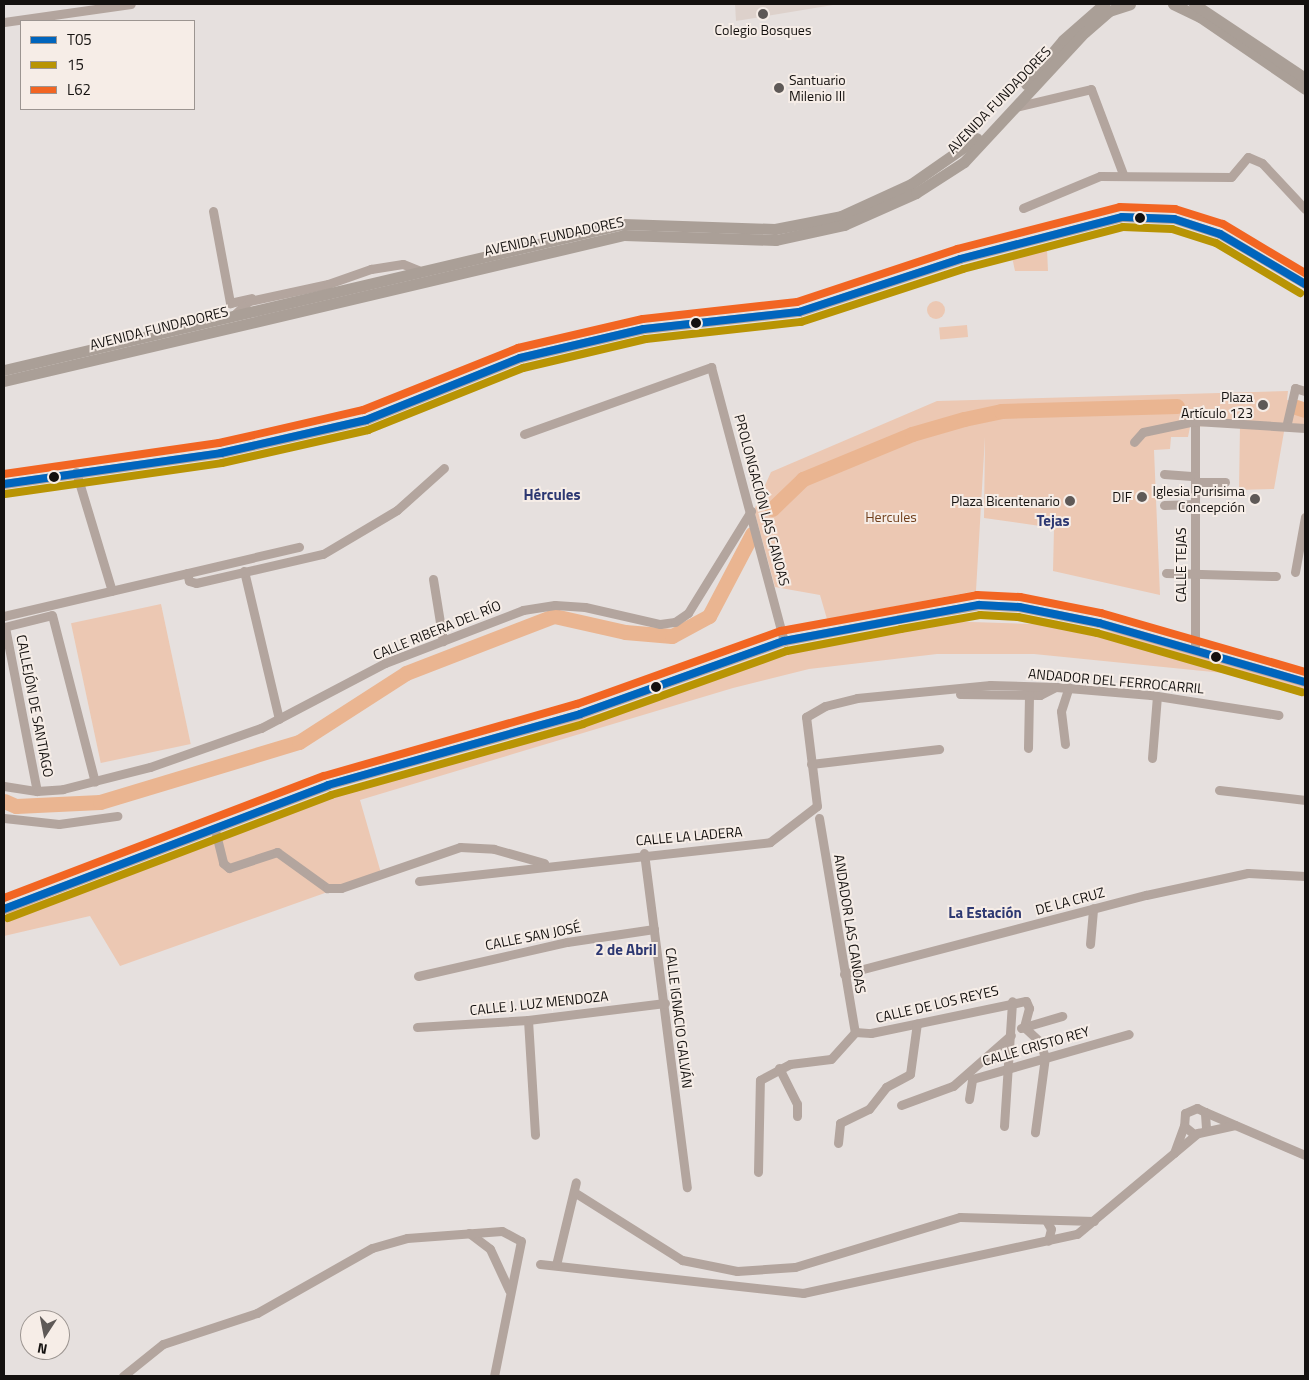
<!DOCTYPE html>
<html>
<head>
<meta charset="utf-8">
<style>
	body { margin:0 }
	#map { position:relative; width:1309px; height:1380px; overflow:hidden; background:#e6e0de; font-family:"Titillium Web",sans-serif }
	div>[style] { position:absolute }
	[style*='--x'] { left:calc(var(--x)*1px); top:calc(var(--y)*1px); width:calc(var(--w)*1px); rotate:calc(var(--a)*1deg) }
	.built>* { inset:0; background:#ddd1cb }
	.green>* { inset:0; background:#ecc8b3; transform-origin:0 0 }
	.round { border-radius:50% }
	.river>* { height:15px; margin:-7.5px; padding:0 7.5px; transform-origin:7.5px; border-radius:7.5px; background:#eab591 }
	.minor>* { height:9px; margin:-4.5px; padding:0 4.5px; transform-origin:4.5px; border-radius:4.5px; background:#b3a59e }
	.major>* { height:11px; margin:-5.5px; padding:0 5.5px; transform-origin:5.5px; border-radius:5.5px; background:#aa9f97 }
	.bus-1>* { height:8px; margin:-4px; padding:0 4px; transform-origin:4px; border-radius:4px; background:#0065bd }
	.bus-2>* { height:8px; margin:-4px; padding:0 4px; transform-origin:4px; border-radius:4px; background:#b89404 }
	.bus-3>* { height:8px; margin:-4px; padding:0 4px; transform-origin:4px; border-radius:4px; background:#f26522 }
	.dots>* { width:14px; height:14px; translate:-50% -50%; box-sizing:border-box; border:2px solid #f6ede7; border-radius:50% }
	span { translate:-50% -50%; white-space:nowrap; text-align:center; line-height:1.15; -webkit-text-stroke:4px #f6ede7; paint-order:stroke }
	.poi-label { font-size:14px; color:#14110f }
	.left { translate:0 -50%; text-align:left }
	.right { translate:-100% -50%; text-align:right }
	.street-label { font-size:14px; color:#14110f }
	.park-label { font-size:14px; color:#703f1b }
	.neighbourhood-label { font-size:15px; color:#2d3872; font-weight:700 }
	.frame { position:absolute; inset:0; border:5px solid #14110f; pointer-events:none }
	.legend { position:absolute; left:20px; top:20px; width:175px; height:90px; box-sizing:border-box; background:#f6ede7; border:1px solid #9c9591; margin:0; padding:6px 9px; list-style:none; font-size:15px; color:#14110f }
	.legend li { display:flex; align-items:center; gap:10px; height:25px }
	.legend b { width:25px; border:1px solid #9c9591 }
	.north { position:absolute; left:20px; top:1310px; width:50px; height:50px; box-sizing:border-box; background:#f6ede7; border:1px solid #9c9591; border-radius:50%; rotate:191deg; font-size:14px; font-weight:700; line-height:20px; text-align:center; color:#14110f }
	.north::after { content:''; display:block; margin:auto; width:18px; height:22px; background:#5e5957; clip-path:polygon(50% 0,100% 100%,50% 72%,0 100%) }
</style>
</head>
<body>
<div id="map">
	<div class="built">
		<div style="clip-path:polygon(735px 4px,833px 4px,833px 5px,736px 21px)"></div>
	</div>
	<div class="green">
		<div style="clip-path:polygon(1047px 249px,1048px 271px,1015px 271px,1012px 257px)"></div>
		<div class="round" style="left:927px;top:301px;width:18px;height:18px"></div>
		<div style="left:967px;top:325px;width:12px;height:28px;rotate:85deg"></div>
		<div style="clip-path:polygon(1288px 391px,1287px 400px,1305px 402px,1305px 428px,1290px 422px,1285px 426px,1274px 489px,1239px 490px,1240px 424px,1190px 427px,1188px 437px,1171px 437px,1170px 449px,1154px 450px,1160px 595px,1053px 571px,1054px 528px,984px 518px,985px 437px,976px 591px,827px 619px,820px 595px,775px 587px,754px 510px,771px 472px,937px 401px)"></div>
		<div style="left:161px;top:604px;width:143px;height:92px;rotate:78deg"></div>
		<div style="clip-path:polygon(940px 621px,1060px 625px,1119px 633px,1305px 685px,1305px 697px,1223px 673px,1034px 654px,937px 654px,809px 669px,733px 688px,360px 800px,381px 873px,120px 966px,90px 916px,4px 936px,4px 914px,360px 787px,611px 710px,763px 655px)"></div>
	</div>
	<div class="river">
		<div style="--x:1296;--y:407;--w:9;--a:18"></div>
		<div style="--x:772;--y:509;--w:43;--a:-44.1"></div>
		<div style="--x:803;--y:479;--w:118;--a:-22.4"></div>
		<div style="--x:912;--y:434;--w:54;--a:-16.1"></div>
		<div style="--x:964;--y:419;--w:38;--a:-12"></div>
		<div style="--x:1001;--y:411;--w:176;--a:-1.6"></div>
		<div style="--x:4;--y:801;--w:13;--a:23"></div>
		<div style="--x:16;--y:806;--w:84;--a:-2.7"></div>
		<div style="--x:100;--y:802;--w:208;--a:-16.8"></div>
		<div style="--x:299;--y:742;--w:127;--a:-32.8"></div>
		<div style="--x:406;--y:673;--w:159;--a:-21.1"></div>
		<div style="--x:554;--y:616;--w:73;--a:12.7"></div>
		<div style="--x:625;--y:632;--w:47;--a:4.9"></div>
		<div style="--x:672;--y:636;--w:42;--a:-28.4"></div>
		<div style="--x:709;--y:616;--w:93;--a:-62.3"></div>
	</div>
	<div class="minor">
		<div style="--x:4;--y:22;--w:128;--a:-8.1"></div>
		<div style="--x:1015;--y:107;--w:78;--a:-13.3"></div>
		<div style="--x:1091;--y:89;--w:91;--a:69.4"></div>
		<div style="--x:1023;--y:208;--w:83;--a:-22.6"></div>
		<div style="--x:1100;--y:176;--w:131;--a:0.4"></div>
		<div style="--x:1231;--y:177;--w:26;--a:-50"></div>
		<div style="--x:1248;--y:157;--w:15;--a:23"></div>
		<div style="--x:1262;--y:163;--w:63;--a:46.9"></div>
		<div style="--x:213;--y:211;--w:94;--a:79.5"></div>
		<div style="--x:230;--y:303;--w:22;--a:-13"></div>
		<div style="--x:235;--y:314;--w:19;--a:-43"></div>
		<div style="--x:249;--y:301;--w:81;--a:-12.1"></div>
		<div style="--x:328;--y:284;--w:46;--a:-19.2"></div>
		<div style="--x:371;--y:269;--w:32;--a:-9"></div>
		<div style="--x:403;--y:264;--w:16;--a:22"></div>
		<div style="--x:1195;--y:421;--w:228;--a:90"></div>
		<div style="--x:1287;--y:423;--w:36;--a:-77"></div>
		<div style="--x:1295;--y:388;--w:10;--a:17"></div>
		<div style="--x:524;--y:434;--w:199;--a:-19.7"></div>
		<div style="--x:711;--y:367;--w:284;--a:75.1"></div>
		<div style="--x:1134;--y:442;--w:13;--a:-48"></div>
		<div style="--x:1143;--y:432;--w:53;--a:-11.9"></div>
		<div style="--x:1195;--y:421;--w:110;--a:3.6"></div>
		<div style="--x:76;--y:472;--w:124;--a:73.2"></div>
		<div style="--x:1164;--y:474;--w:31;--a:4"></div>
		<div style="--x:1195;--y:482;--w:30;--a:0"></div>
		<div style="--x:4;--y:484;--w:219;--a:-8.1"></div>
		<div style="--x:221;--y:453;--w:149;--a:-12.8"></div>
		<div style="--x:366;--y:420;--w:166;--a:-21.9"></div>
		<div style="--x:520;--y:358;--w:127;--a:-13.2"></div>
		<div style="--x:644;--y:329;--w:156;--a:-6.3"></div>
		<div style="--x:799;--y:312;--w:169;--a:-18.2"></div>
		<div style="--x:960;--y:259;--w:167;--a:-14.5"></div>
		<div style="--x:1122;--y:217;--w:52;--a:2.2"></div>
		<div style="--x:1174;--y:219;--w:48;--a:18.1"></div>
		<div style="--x:1220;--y:234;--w:99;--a:30.5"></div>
		<div style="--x:1164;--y:505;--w:31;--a:-2"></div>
		<div style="--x:244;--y:571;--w:152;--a:76.7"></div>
		<div style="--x:1295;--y:572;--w:56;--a:-79.7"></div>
		<div style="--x:187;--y:573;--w:8;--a:76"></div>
		<div style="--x:189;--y:581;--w:7;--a:16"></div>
		<div style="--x:196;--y:583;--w:130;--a:-12.9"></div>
		<div style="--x:323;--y:554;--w:86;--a:-30.7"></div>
		<div style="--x:397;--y:510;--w:63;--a:-41.8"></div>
		<div style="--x:1166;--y:573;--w:110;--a:1.6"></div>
		<div style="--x:433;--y:579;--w:63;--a:80.8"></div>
		<div style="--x:4;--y:616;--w:303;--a:-13.2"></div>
		<div style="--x:4;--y:627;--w:49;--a:-14"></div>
		<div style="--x:52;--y:615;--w:172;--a:75.6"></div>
		<div style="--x:5;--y:627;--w:167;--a:79"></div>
		<div style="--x:960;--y:694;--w:80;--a:0.7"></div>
		<div style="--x:1040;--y:695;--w:18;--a:-27"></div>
		<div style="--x:1065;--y:744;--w:33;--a:-97"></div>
		<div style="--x:1061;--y:711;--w:25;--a:-72"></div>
		<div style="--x:1028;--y:748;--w:54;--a:-88.9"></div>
		<div style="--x:1152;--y:758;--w:62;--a:-85.4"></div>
		<div style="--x:811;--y:764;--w:129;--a:-6.7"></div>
		<div style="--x:4;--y:786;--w:33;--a:9"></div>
		<div style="--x:37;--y:791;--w:26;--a:-4"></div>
		<div style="--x:63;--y:789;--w:90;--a:-14.2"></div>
		<div style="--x:150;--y:767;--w:118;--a:-19.4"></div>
		<div style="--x:261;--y:728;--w:140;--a:-27.7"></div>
		<div style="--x:385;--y:663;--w:148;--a:-21"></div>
		<div style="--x:523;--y:610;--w:32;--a:-9"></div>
		<div style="--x:555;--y:605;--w:30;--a:4"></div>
		<div style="--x:585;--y:607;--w:77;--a:12.8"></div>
		<div style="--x:660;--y:624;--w:15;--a:-8"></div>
		<div style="--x:675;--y:622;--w:16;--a:-35"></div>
		<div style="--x:688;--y:613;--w:120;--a:-58.3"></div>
		<div style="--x:1219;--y:790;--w:87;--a:6.6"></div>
		<div style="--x:4;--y:818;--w:55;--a:6.2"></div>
		<div style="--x:59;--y:824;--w:59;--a:-7.9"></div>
		<div style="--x:819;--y:818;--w:217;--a:80.5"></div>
		<div style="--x:215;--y:830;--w:34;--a:76"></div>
		<div style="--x:223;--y:863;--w:8;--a:40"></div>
		<div style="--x:229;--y:868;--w:51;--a:-18.4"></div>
		<div style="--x:277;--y:852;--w:62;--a:35.8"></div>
		<div style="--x:327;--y:888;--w:14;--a:0"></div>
		<div style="--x:341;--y:888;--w:126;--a:-19"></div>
		<div style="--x:460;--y:847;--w:34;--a:3"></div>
		<div style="--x:494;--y:849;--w:52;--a:15.6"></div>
		<div style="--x:644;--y:853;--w:337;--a:82.7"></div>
		<div style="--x:419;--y:881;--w:353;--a:-6.3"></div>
		<div style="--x:770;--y:842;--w:59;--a:-37.5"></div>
		<div style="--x:817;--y:806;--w:90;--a:-97"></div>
		<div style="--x:806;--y:717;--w:22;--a:-30"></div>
		<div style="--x:825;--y:706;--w:33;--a:-14"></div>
		<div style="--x:857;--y:698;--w:134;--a:-5.6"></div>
		<div style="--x:990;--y:685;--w:66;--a:1.7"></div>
		<div style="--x:1056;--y:687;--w:95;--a:4.8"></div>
		<div style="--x:1151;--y:695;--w:129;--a:8.9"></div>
		<div style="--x:4;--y:909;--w:347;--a:-20.9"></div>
		<div style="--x:328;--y:785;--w:262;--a:-15.7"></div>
		<div style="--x:580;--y:714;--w:217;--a:-19.7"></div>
		<div style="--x:784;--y:641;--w:117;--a:-10.8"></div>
		<div style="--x:899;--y:619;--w:81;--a:-9.9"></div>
		<div style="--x:979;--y:605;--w:40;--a:2.9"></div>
		<div style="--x:1019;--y:607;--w:82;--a:11.3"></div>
		<div style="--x:1099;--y:623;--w:214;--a:16"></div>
		<div style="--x:1090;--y:944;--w:36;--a:-85"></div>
		<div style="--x:844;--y:974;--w:312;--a:-14.7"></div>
		<div style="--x:1146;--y:895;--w:104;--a:-12.2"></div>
		<div style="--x:1248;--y:873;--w:57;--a:3"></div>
		<div style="--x:418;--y:976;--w:153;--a:-12.9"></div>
		<div style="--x:567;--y:942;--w:88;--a:-8.5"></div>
		<div style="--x:528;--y:1020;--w:115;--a:86.5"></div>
		<div style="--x:417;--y:1027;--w:111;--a:-3.6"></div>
		<div style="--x:528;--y:1020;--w:138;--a:-7.1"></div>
		<div style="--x:1021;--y:1028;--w:43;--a:-16.3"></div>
		<div style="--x:855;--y:1032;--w:16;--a:4"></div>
		<div style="--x:871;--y:1033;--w:158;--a:-11.7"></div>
		<div style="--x:1026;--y:1001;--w:8;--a:67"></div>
		<div style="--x:1029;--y:1008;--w:20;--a:105"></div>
		<div style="--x:1024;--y:1027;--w:21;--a:43"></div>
		<div style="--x:1039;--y:1041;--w:17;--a:69"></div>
		<div style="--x:1045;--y:1057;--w:76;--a:97.6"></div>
		<div style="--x:779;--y:1068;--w:40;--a:63.4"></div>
		<div style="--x:797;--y:1104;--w:12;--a:90"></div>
		<div style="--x:969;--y:1099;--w:20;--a:-81"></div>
		<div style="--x:972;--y:1079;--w:163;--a:-16"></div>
		<div style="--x:901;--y:1105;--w:55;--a:-20.1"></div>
		<div style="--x:953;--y:1086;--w:77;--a:-41.3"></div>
		<div style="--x:1205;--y:1112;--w:109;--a:23.3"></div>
		<div style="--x:1004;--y:1126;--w:125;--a:-86.3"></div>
		<div style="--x:1206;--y:1128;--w:16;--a:-94"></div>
		<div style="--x:1205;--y:1112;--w:9;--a:-153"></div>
		<div style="--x:1197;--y:1108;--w:13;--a:157"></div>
		<div style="--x:1185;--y:1113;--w:13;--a:94"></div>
		<div style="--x:1184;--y:1126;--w:13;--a:39"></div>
		<div style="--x:1194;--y:1134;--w:42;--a:-12.4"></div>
		<div style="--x:838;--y:1143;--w:20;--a:-84"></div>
		<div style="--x:840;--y:1123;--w:32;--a:-26"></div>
		<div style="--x:869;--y:1109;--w:28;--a:-52"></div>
		<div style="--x:886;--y:1087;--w:27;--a:-28"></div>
		<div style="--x:910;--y:1074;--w:51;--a:-82.2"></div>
		<div style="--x:1174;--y:1153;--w:29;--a:-70"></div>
		<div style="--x:758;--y:1172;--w:92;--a:-88.8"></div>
		<div style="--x:760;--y:1080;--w:34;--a:-28"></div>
		<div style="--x:790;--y:1064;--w:41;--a:-7"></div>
		<div style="--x:831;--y:1059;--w:36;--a:-48"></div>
		<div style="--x:574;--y:1192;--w:128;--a:32.2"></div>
		<div style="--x:682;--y:1260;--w:56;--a:11.3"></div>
		<div style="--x:737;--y:1271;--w:58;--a:-3.9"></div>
		<div style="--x:795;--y:1267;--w:172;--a:-16.9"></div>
		<div style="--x:960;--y:1217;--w:134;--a:1.7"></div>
		<div style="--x:1046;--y:1220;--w:10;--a:61"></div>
		<div style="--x:1051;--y:1229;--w:12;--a:104"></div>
		<div style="--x:469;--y:1233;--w:26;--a:37"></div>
		<div style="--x:490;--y:1249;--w:45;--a:65.1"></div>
		<div style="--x:540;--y:1264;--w:265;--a:6.3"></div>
		<div style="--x:803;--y:1293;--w:280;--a:-12.2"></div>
		<div style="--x:1077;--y:1234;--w:158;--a:-39.9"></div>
		<div style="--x:556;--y:1265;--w:85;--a:-76.5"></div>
		<div style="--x:123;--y:1376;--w:51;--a:-38.7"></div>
		<div style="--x:163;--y:1344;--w:99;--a:-18.3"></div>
		<div style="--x:257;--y:1313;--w:132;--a:-29.5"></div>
		<div style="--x:372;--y:1248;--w:36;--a:-16"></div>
		<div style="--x:407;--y:1238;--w:95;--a:-4.2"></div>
		<div style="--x:502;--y:1231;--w:21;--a:28"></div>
		<div style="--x:521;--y:1241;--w:138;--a:101.3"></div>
	</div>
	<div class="major">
		<div style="--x:1173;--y:4;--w:30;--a:26"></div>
		<div style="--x:1200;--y:17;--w:127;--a:34.4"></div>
		<div style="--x:1194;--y:4;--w:133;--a:33.7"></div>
		<div style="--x:1026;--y:84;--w:57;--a:-49.9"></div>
		<div style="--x:1063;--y:40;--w:55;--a:-41.3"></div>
		<div style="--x:4;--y:370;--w:636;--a:-13.27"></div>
		<div style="--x:623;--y:224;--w:152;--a:1.9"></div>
		<div style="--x:775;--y:229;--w:67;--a:-11.1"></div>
		<div style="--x:841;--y:216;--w:77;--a:-24.6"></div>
		<div style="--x:911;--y:184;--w:80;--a:-34.9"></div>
		<div style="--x:4;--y:381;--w:637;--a:-13.25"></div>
		<div style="--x:624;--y:235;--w:152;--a:1.9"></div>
		<div style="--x:776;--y:240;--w:70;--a:-12.4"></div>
		<div style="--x:844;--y:225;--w:79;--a:-24"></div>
		<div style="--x:916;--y:193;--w:57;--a:-32.9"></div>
		<div style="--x:964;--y:162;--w:178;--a:-47.1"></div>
		<div style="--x:1085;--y:32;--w:32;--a:-41"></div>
		<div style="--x:1109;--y:11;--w:22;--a:-18"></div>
	</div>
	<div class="bus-1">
		<div style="--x:4;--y:484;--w:219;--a:-8.1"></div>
		<div style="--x:221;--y:453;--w:149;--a:-12.8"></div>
		<div style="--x:366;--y:420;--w:166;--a:-21.9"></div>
		<div style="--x:520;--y:358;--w:127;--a:-13.2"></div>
		<div style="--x:644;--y:329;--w:156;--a:-6.3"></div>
		<div style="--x:799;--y:312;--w:169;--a:-18.2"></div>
		<div style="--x:960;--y:259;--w:167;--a:-14.5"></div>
		<div style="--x:1122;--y:217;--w:52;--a:2.2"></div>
		<div style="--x:1174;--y:219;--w:48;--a:18.1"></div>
		<div style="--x:1220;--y:234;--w:99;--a:30.5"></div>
		<div style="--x:4;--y:909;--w:347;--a:-20.9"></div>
		<div style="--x:328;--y:785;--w:262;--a:-15.7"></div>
		<div style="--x:580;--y:714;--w:217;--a:-19.7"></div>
		<div style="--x:784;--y:641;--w:198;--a:-10.5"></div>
		<div style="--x:979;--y:605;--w:40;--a:2.9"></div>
		<div style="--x:1019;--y:607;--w:82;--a:11.3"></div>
		<div style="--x:1099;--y:623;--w:214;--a:16"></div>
	</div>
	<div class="bus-2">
		<div style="--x:5;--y:494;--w:219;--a:-8.1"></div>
		<div style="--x:222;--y:463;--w:150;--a:-12.7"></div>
		<div style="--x:368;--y:430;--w:167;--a:-21.8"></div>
		<div style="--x:523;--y:368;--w:126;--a:-13.3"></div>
		<div style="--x:646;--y:339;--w:156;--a:-6.3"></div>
		<div style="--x:801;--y:322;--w:170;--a:-18.1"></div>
		<div style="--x:963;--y:269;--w:165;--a:-14.7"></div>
		<div style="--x:1123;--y:227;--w:49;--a:2.3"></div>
		<div style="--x:1172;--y:229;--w:46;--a:17.7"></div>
		<div style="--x:1216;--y:243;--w:98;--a:30.8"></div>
		<div style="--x:8;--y:918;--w:346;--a:-20.8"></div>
		<div style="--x:331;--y:795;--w:262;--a:-15.7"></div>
		<div style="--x:583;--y:724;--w:217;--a:-19.7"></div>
		<div style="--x:787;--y:651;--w:116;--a:-10.9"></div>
		<div style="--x:901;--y:629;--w:80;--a:-10"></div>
		<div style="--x:980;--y:615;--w:38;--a:3"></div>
		<div style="--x:1018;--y:617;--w:81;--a:11.4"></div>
		<div style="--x:1097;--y:633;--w:213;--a:16.1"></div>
	</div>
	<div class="bus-3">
		<div style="--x:4;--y:474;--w:217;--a:-8.2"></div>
		<div style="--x:219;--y:443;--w:148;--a:-12.9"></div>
		<div style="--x:363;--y:410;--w:167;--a:-21.8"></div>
		<div style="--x:518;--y:348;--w:128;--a:-13.1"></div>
		<div style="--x:643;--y:319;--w:155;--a:-6.3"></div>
		<div style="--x:797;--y:302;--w:169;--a:-18.3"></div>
		<div style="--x:957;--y:249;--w:168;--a:-14.4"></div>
		<div style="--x:1120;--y:207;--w:55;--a:2.1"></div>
		<div style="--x:1175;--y:209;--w:50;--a:17.4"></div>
		<div style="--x:1223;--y:224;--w:96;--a:30.9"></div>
		<div style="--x:4;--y:898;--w:342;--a:-20.9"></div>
		<div style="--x:324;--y:776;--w:263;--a:-15.9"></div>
		<div style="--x:577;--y:704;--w:217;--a:-19.7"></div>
		<div style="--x:781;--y:631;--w:199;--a:-10.4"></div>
		<div style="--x:977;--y:595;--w:43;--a:2.7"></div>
		<div style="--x:1020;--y:597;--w:83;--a:11.2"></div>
		<div style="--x:1101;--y:613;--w:212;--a:16.1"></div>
	</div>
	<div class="dots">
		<div style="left:763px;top:14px;background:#5e5957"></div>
		<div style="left:779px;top:88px;background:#5e5957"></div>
		<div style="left:1140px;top:218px;background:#14110f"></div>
		<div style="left:696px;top:323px;background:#14110f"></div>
		<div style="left:1263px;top:405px;background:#5e5957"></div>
		<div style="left:54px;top:477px;background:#14110f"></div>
		<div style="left:1142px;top:497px;background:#5e5957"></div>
		<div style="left:1255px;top:499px;background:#5e5957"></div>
		<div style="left:1070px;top:501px;background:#5e5957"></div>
		<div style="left:1216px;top:657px;background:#14110f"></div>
		<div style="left:656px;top:687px;background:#14110f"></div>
	</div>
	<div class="poi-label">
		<span style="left:763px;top:30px">Colegio Bosques</span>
		<span class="left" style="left:789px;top:88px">Santuario<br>Milenio III</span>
		<span class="right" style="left:1253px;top:405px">Plaza<br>Artículo 123</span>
		<span class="right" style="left:1245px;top:499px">Iglesia Purisima<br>Concepción</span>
		<span class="right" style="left:1132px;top:497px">DIF</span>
		<span class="right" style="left:1060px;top:501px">Plaza Bicentenario</span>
	</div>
	<div class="street-label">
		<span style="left:999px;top:100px;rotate:-46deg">AVENIDA FUNDADORES</span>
		<span style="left:554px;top:236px;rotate:-12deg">AVENIDA FUNDADORES</span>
		<span style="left:159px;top:328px;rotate:-14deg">AVENIDA FUNDADORES</span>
		<span style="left:762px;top:500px;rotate:75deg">PROLONGACIÓN LAS CANOAS</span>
		<span style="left:1181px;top:565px;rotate:-90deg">CALLE TEJAS</span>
		<span style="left:437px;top:630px;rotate:-22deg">CALLE RIBERA DEL RÍO</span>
		<span style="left:1116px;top:681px;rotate:5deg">ANDADOR DEL FERROCARRIL</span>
		<span style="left:35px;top:706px;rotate:79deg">CALLEJÓN DE SANTIAGO</span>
		<span style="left:689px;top:836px;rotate:-5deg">CALLE LA LADERA</span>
		<span style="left:1070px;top:901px;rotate:-15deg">DE LA CRUZ</span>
		<span style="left:850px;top:924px;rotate:81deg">ANDADOR LAS CANOAS</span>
		<span style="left:533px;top:936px;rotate:-11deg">CALLE SAN JOSÉ</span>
		<span style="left:539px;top:1003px;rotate:-6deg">CALLE J. LUZ MENDOZA</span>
		<span style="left:937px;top:1004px;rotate:-13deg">CALLE DE LOS REYES</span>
		<span style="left:679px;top:1018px;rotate:83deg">CALLE IGNACIO GALVÁN</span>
		<span style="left:1036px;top:1046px;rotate:-16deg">CALLE CRISTO REY</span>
	</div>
	<div class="park-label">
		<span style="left:891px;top:517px">Hercules</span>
	</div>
	<div class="neighbourhood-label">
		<span style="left:552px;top:495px">Hércules</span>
		<span style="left:1053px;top:521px">Tejas</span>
		<span style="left:985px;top:913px">La Estación</span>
		<span style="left:626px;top:950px">2 de Abril</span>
	</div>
	<div class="frame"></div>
	<ul class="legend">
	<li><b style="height:6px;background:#0065bd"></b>T05</li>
	<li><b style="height:6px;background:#b89404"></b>15</li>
	<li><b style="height:6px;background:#f26522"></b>L62</li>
	</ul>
	<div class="north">N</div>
</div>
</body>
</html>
